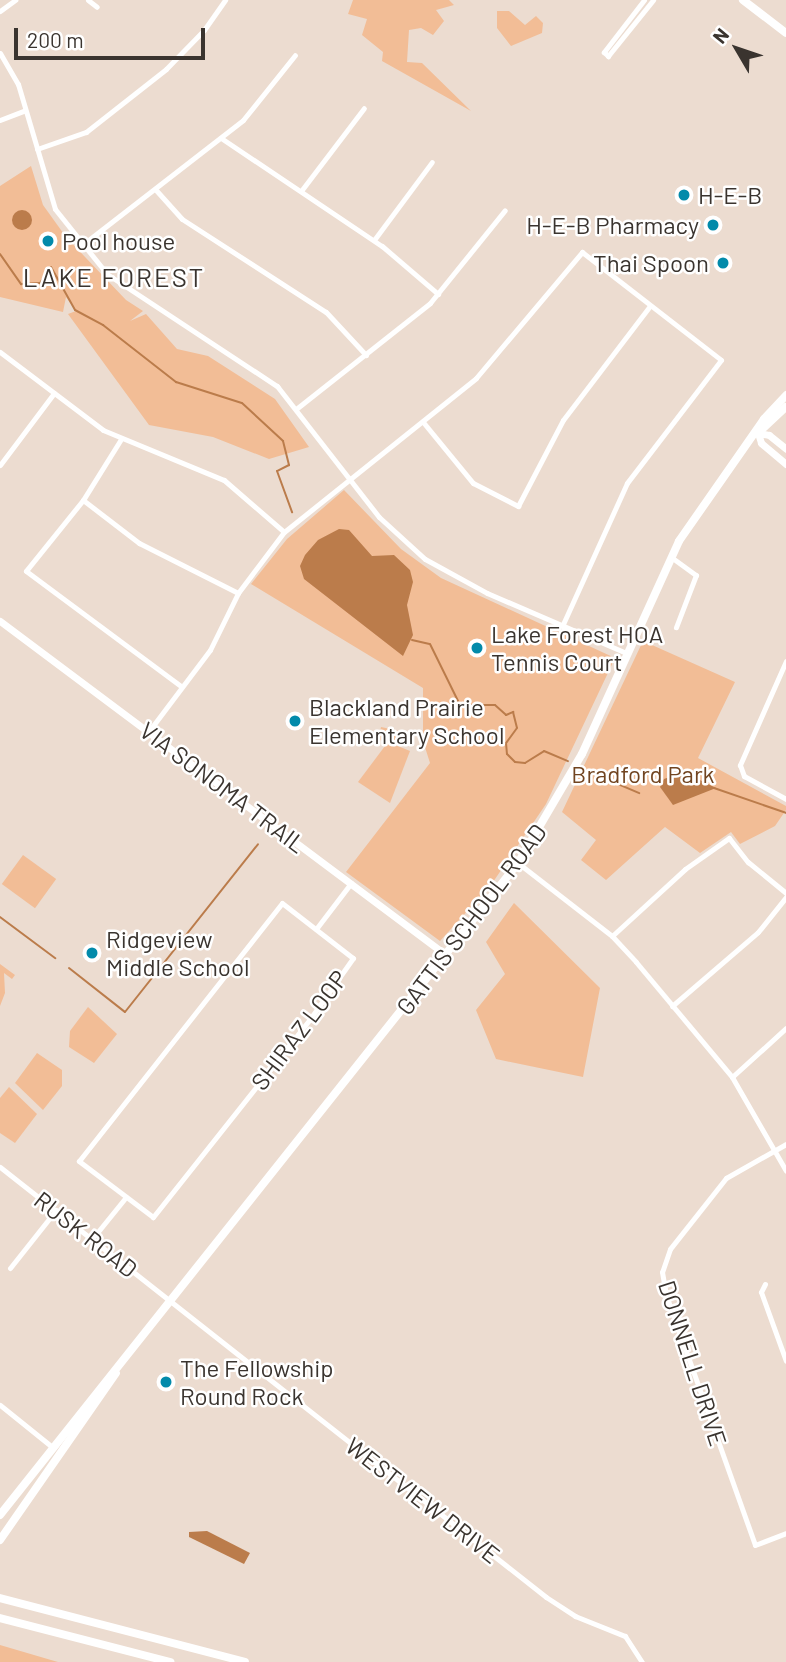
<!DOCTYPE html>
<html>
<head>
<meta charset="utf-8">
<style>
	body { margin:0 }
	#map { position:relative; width:786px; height:1662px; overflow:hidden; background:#ecdcd0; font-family:Barlow,sans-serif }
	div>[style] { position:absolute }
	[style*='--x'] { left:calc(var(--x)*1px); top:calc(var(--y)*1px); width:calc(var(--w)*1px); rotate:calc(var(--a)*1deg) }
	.green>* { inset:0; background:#f2bd96; transform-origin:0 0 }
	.water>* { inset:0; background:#bb7c4b }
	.round { border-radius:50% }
	.stream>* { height:2px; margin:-1px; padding:0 1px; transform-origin:1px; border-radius:1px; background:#bb7c4b }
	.minor>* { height:5px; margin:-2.5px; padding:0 2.5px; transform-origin:2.5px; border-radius:2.5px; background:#fff }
	.tertiary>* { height:7px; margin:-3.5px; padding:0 3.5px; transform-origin:3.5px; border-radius:3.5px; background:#fff }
	.secondary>* { height:8px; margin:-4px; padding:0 4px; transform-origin:4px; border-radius:4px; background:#fff }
	.dots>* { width:19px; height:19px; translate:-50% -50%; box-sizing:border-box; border:4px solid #fff; border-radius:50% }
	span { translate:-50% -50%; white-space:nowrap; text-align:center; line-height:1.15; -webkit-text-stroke:5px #fff; paint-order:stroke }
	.poi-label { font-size:24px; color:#3a342f }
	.left { translate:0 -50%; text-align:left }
	.right { translate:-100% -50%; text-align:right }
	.park-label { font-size:24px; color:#714420 }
	.street-label { font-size:24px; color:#3a342f }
	.neighbourhood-label { font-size:26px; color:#3a342f; letter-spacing:2px }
	.north { position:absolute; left:702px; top:14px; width:70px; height:70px; -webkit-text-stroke:5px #fff; paint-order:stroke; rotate:309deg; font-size:19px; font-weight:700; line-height:28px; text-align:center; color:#3a342f }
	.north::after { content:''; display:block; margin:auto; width:24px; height:32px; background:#3a342f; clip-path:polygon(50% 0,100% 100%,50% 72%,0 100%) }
	.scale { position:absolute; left:14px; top:28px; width:191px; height:32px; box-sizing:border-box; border:4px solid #3a342f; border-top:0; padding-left:9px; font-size:21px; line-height:24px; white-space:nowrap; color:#3a342f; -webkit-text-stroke:5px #fff; paint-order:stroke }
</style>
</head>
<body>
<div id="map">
	<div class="green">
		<div style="clip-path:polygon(353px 0,449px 0,454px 5px,436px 10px,444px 21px,433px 35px,421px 28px,409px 30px,407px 62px,422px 63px,471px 111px,382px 61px,383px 52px,362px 35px,367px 19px,348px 14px)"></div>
		<div style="clip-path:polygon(497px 11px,509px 11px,525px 25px,536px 16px,543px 23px,542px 33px,511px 46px,497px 28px)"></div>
		<div style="clip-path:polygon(31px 166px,43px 205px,66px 237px,126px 300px,143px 311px,130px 321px,146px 314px,177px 349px,208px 356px,275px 399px,309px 447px,269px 459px,213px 437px,149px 425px,68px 314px,76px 311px,66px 297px,63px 312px,0 297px,0 186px)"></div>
		<div style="clip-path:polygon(344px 490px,401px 549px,441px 578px,615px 658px,546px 804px,491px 885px,440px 941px,346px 872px,430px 763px,423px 741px,423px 688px,251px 584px,287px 539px)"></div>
		<div style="clip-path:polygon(643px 641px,735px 682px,698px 758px,786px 806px,786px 810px,775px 826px,740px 844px,731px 832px,700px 853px,665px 827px,606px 880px,581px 860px,596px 840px,562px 812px)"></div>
		<div style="left:381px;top:727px;width:25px;height:13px;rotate:12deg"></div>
		<div style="clip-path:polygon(388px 742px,410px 751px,390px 803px,358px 782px)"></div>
		<div style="left:23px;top:855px;width:41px;height:36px;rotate:36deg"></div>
		<div style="clip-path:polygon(514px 903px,600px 988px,583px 1077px,496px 1059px,476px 1010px,505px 974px,486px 942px)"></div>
		<div style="clip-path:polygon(0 964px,15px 975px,12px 979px,4px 973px,5px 993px,0 1006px)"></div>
		<div style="clip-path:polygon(88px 1007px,117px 1034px,94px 1063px,69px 1047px,70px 1031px)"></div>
		<div style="clip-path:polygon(37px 1053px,62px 1070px,62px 1086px,43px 1110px,15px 1083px)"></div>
		<div style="clip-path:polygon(9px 1087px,37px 1114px,15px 1143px,0 1133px,0 1098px)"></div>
		<div style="clip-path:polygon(0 1645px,51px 1660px,58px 1662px,0 1662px)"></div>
	</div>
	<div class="water">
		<div class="round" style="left:12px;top:210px;width:20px;height:20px"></div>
		<div style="clip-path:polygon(339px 529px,349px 530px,372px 556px,394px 555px,410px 570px,413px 582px,407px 605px,413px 635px,403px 656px,304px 579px,300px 566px,305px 555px,318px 540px)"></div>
		<div style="clip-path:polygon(675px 775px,700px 780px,716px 788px,673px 805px,660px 787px,664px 779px)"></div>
		<div style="clip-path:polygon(207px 1531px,250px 1553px,244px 1564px,189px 1537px,189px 1532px)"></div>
	</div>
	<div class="stream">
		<div style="--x:0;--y:254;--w:37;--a:55"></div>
		<div style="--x:21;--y:284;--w:19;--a:-3"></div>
		<div style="--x:40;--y:283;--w:19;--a:-55"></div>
		<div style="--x:51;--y:267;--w:49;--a:60.8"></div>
		<div style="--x:75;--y:310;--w:32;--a:28"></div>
		<div style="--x:103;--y:325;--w:93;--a:38"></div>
		<div style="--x:176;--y:382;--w:69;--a:17.7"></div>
		<div style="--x:242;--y:403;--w:56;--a:42.8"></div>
		<div style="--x:283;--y:441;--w:25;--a:76"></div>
		<div style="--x:289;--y:465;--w:13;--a:153"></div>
		<div style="--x:277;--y:471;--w:44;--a:69.9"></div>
		<div style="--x:412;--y:640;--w:18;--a:13"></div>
		<div style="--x:430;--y:644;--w:68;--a:63.8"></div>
		<div style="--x:460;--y:705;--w:35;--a:0"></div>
		<div style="--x:495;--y:705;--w:15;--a:42"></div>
		<div style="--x:506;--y:715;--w:8;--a:-23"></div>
		<div style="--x:513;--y:712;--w:16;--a:76"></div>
		<div style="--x:517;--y:728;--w:19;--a:126"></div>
		<div style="--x:506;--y:743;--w:11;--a:85"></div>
		<div style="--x:507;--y:754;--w:11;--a:45"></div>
		<div style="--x:515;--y:762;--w:10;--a:6"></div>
		<div style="--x:525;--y:763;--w:22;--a:-32"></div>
		<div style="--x:544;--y:751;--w:26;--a:23"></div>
		<div style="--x:585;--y:770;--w:59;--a:23.1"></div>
		<div style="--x:714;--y:788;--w:76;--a:19.1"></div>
		<div style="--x:0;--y:917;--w:69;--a:36.7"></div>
		<div style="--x:69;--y:968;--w:71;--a:38.2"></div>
		<div style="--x:125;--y:1012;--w:214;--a:-51.6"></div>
	</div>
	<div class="minor">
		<div style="--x:88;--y:0;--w:11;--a:38"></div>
		<div style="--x:644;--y:0;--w:66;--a:127.6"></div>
		<div style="--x:604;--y:52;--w:6;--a:45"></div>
		<div style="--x:608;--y:56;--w:72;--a:-51.2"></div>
		<div style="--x:0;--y:11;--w:19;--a:-36"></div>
		<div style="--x:0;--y:53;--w:36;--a:60"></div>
		<div style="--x:18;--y:84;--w:130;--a:73.5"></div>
		<div style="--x:55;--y:209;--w:83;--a:51.3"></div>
		<div style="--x:107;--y:274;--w:204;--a:33.4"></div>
		<div style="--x:277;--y:386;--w:166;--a:52.1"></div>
		<div style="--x:379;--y:517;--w:62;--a:42.4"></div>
		<div style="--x:425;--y:559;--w:71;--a:28.7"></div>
		<div style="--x:487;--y:593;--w:151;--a:23.3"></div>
		<div style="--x:0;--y:120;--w:26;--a:-21"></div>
		<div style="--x:221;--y:138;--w:194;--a:33.9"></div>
		<div style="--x:382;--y:246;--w:74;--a:40.6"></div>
		<div style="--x:37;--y:149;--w:52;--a:-19.1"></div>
		<div style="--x:86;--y:132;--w:102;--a:-38.2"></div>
		<div style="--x:166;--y:69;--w:54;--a:-45.7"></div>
		<div style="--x:204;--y:30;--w:37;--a:-55"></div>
		<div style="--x:155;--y:189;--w:40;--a:48"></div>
		<div style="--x:182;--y:219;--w:171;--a:32.9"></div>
		<div style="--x:326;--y:312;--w:59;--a:47.1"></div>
		<div style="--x:301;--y:191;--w:104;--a:-52.8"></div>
		<div style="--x:374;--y:240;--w:97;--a:-53.4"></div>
		<div style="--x:82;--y:245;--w:204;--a:-37.8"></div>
		<div style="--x:243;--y:120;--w:83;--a:-51.3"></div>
		<div style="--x:0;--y:352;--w:129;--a:37.1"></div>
		<div style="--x:103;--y:430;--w:131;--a:22.5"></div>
		<div style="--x:224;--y:480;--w:79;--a:40.9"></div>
		<div style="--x:296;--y:409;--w:171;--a:-38.3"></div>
		<div style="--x:430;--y:303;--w:119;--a:-51.1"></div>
		<div style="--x:423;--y:422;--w:79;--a:50.7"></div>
		<div style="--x:473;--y:483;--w:51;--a:27.1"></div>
		<div style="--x:518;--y:506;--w:97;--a:-62.4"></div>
		<div style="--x:563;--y:420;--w:143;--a:-52.7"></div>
		<div style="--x:121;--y:439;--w:72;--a:121.9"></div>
		<div style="--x:83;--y:500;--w:91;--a:128.8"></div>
		<div style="--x:26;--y:571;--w:194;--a:36.6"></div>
		<div style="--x:0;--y:465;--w:90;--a:-53.1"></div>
		<div style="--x:83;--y:500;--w:71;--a:37.5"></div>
		<div style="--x:139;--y:543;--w:111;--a:26.8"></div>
		<div style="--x:671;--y:557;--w:31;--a:36"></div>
		<div style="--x:696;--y:575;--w:56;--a:111"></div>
		<div style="--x:786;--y:661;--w:114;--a:113.9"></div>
		<div style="--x:740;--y:765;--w:12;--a:70"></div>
		<div style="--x:744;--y:776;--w:48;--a:28.7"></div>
		<div style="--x:149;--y:731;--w:101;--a:-53"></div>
		<div style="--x:210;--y:650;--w:64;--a:-63.8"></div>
		<div style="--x:238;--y:593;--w:76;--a:-53"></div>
		<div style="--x:284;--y:532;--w:246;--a:-38.7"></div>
		<div style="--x:476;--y:378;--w:165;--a:-49.9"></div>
		<div style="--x:582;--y:252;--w:176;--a:37.8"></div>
		<div style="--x:721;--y:360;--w:155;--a:127.4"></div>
		<div style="--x:627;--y:483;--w:157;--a:114.4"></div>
		<div style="--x:518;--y:863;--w:119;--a:37.8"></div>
		<div style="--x:612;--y:936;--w:35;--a:47"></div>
		<div style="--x:636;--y:962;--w:150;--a:50.1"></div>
		<div style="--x:732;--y:1077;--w:108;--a:60.1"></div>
		<div style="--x:282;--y:903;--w:90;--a:37.8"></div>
		<div style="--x:353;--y:958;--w:75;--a:125.2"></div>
		<div style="--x:310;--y:1019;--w:253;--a:128.4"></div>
		<div style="--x:153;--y:1217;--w:93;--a:-142.9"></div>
		<div style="--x:79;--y:1161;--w:328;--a:-51.8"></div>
		<div style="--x:316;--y:929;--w:58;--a:-52.7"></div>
		<div style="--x:612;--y:936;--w:99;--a:-42.5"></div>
		<div style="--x:685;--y:869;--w:54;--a:-35.2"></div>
		<div style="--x:729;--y:838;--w:31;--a:52"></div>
		<div style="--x:748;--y:862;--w:49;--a:39.2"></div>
		<div style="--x:672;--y:1006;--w:113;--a:-40.7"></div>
		<div style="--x:758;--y:932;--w:45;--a:-51.3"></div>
		<div style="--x:732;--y:1077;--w:73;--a:-42.2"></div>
		<div style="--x:786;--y:1144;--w:69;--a:150.5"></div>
		<div style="--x:726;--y:1178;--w:90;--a:128.3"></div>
		<div style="--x:670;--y:1249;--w:24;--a:109"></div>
		<div style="--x:662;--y:1272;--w:23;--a:80"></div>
		<div style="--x:666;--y:1295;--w:265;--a:70.4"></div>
		<div style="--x:755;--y:1545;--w:33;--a:-21"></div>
		<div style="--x:0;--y:1167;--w:695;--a:38.22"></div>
		<div style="--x:546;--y:1597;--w:35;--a:33"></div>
		<div style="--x:575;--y:1616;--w:54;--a:21.8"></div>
		<div style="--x:625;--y:1636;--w:31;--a:57"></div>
		<div style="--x:92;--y:1239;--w:54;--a:-51"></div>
		<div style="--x:10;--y:1268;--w:74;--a:-51.6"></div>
		<div style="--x:765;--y:1284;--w:9;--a:117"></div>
		<div style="--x:761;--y:1292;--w:73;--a:70.1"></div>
		<div style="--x:0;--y:1405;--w:65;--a:38.8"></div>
	</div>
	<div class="tertiary">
		<div style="--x:758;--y:433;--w:10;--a:73"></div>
		<div style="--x:761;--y:443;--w:33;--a:40"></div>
		<div style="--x:758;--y:433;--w:11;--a:10"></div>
		<div style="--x:769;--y:435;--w:22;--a:39"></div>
		<div style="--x:0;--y:621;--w:557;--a:36.83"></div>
	</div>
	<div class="secondary">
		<div style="--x:743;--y:0;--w:54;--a:37.5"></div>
		<div style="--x:758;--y:433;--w:38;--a:-43"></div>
		<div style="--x:0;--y:1515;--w:833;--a:-51.53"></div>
		<div style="--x:518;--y:863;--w:126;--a:-59.6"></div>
		<div style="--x:582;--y:754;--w:234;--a:-65.5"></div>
		<div style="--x:679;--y:541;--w:149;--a:-55.1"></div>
		<div style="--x:764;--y:419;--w:33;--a:-47"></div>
		<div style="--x:0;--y:1540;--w:203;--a:-55.2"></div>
		<div style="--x:0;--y:1598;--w:253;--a:14.6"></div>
		<div style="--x:0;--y:1618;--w:176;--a:14.5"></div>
	</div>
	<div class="dots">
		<div style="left:684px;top:195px;background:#028aaa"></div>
		<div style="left:713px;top:225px;background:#028aaa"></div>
		<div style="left:48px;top:241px;background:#028aaa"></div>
		<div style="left:723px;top:263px;background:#028aaa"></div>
		<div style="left:477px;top:648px;background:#028aaa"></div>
		<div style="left:295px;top:721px;background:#028aaa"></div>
		<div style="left:92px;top:953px;background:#028aaa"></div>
		<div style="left:166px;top:1382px;background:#028aaa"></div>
	</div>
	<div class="poi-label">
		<span class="left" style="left:698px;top:195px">H-E-B</span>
		<span class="right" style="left:699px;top:225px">H-E-B Pharmacy</span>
		<span class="left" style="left:62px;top:241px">Pool house</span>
		<span class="right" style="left:709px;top:263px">Thai Spoon</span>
		<span class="left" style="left:491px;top:648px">Lake Forest HOA<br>Tennis Court</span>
		<span class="left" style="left:309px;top:721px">Blackland Prairie<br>Elementary School</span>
		<span class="left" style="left:106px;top:953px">Ridgeview<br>Middle School</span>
		<span class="left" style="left:180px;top:1382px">The Fellowship<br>Round Rock</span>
	</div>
	<div class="park-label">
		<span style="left:643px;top:774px">Bradford Park</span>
	</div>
	<div class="street-label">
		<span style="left:223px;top:787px;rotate:37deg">VIA SONOMA TRAIL</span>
		<span style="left:471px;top:919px;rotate:-53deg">GATTIS SCHOOL ROAD</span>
		<span style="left:299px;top:1030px;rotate:-53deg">SHIRAZ LOOP</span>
		<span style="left:86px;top:1234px;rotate:38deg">RUSK ROAD</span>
		<span style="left:693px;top:1363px;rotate:72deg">DONNELL DRIVE</span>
		<span style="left:423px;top:1500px;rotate:38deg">WESTVIEW DRIVE</span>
	</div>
	<div class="neighbourhood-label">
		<span style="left:114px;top:277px">LAKE FOREST</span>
	</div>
	<div class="north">N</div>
	<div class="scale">200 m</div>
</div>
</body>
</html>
